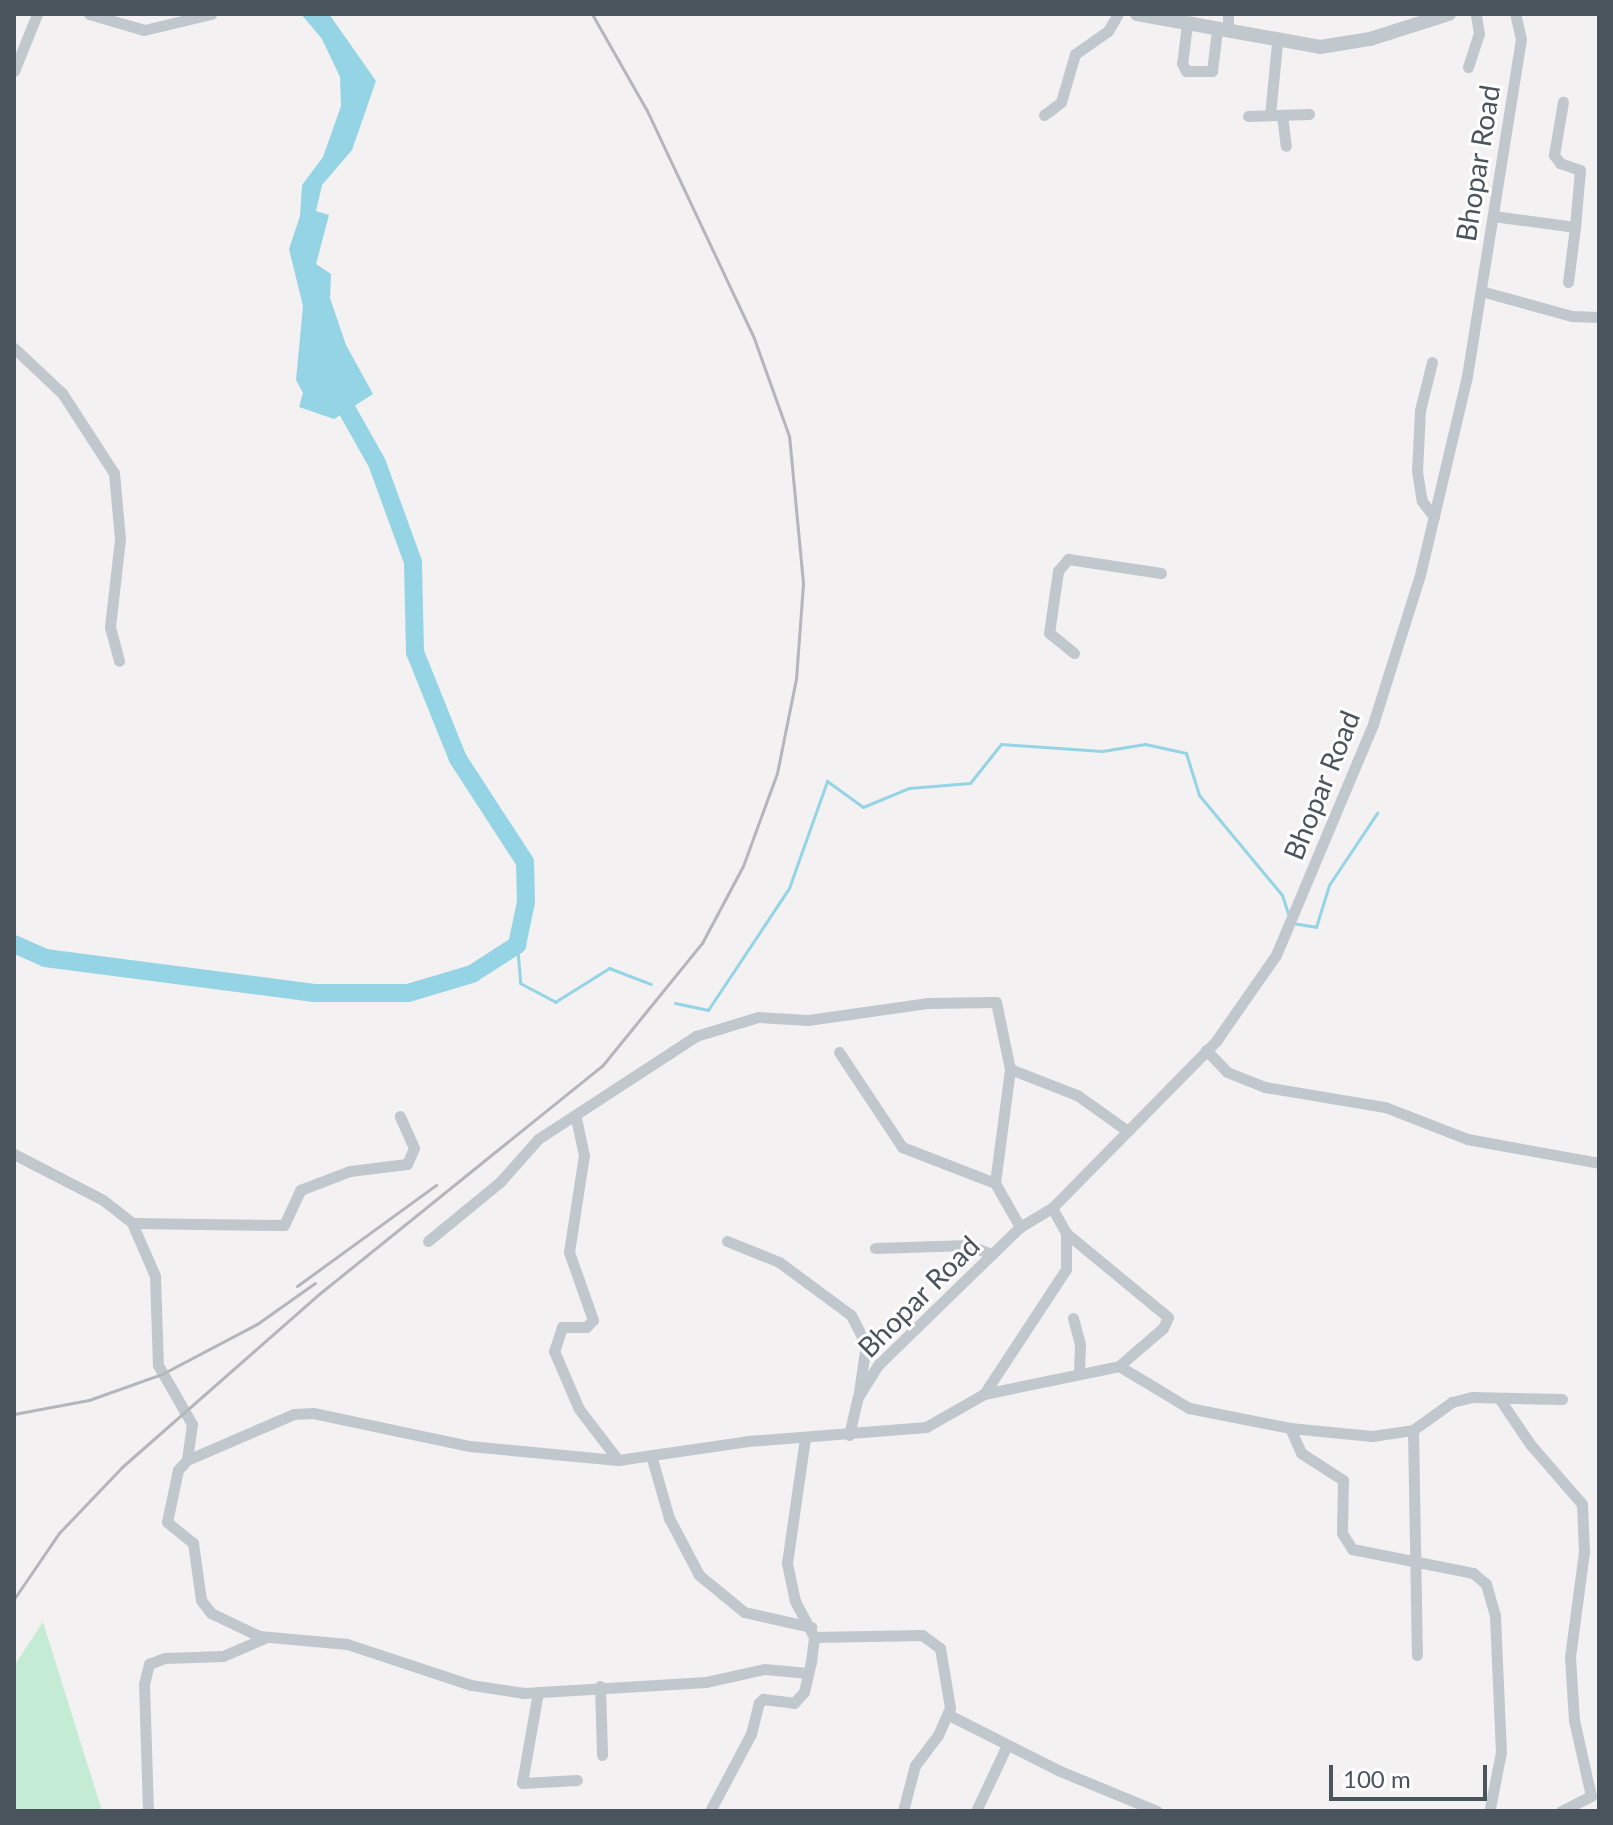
<!DOCTYPE html>
<html>
<head>
<meta charset="utf-8">
<style>
	body { margin:0 }
	#map { position:relative; width:1613px; height:1825px; overflow:hidden; background:#f3f1f1; font-family:Lato,sans-serif }
	div>[style] { position:absolute }
	[style*='--x'] { left:calc(var(--x)*1px); top:calc(var(--y)*1px); width:calc(var(--w)*1px); rotate:calc(var(--a)*1deg) }
	.green>* { inset:0; background:#c4ecd4 }
	.water>* { inset:0; background:#95d4e5 }
	.stream>* { height:3px; margin:-1.5px; padding:0 1.5px; transform-origin:1.5px; border-radius:1.5px; background:#95d4e5 }
	.river>* { height:18px; margin:-9px; padding:0 9px; transform-origin:9px; border-radius:9px; background:#95d4e5 }
	.minor>* { height:11px; margin:-5.5px; padding:0 5.5px; transform-origin:5.5px; border-radius:5.5px; background:#c0c8ce }
	.tertiary>* { height:14px; margin:-7px; padding:0 7px; transform-origin:7px; border-radius:7px; background:#c0c8ce }
	.rail>* { height:3px; margin:-1.5px; padding:0 1.5px; transform-origin:1.5px; border-radius:1.5px; background:#b4b6bb }
	span { translate:-50% -50%; white-space:nowrap; text-align:center; line-height:1.15; -webkit-text-stroke:6px #fff; paint-order:stroke }
	.street-label { font-size:28px; color:#4a545d }
	.frame { position:absolute; inset:0; border:16px solid #4a545d; pointer-events:none }
	.scale { position:absolute; left:1329px; top:1765px; width:158px; height:36px; box-sizing:border-box; border:4px solid #4a545d; border-top:0; padding-left:10px; font-size:24px; line-height:28px; white-space:nowrap; color:#4a545d; -webkit-text-stroke:6px #fff; paint-order:stroke }
</style>
</head>
<body>
<div id="map">
	<div class="green">
		<div style="clip-path:polygon(43px 1622px,102px 1811px,14px 1811px,14px 1666px)"></div>
	</div>
	<div class="water">
		<div style="clip-path:polygon(301px 14px,329px 14px,376px 81px,352px 150px,322px 185px,316px 211px,329px 215px,316px 264px,331px 274px,330px 298px,346px 345px,373px 394px,334px 419px,299px 407px,303px 393px,296px 380px,303px 306px,289px 249px,300px 216px,302px 185px,323px 157px,341px 106px,340px 77px,322px 39px)"></div>
	</div>
	<div class="stream">
		<div style="--x:1292;--y:923;--w:24;--a:9"></div>
		<div style="--x:1316;--y:927;--w:44;--a:-72.8"></div>
		<div style="--x:1329;--y:885;--w:87;--a:-56.3"></div>
		<div style="--x:517;--y:945;--w:38;--a:85"></div>
		<div style="--x:520;--y:983;--w:40;--a:28"></div>
		<div style="--x:555;--y:1002;--w:64;--a:-32.2"></div>
		<div style="--x:609;--y:968;--w:45;--a:20.9"></div>
		<div style="--x:675;--y:1003;--w:34;--a:12"></div>
		<div style="--x:708;--y:1010;--w:146;--a:-56.4"></div>
		<div style="--x:789;--y:888;--w:114;--a:-70.4"></div>
		<div style="--x:827;--y:781;--w:44;--a:35.8"></div>
		<div style="--x:863;--y:807;--w:50;--a:-22.4"></div>
		<div style="--x:909;--y:788;--w:61;--a:-4.7"></div>
		<div style="--x:970;--y:783;--w:50;--a:-51.5"></div>
		<div style="--x:1001;--y:744;--w:101;--a:4"></div>
		<div style="--x:1102;--y:751;--w:44;--a:-9.2"></div>
		<div style="--x:1145;--y:744;--w:42;--a:12.4"></div>
		<div style="--x:1186;--y:753;--w:44;--a:72.8"></div>
		<div style="--x:1199;--y:795;--w:130;--a:50.3"></div>
		<div style="--x:1282;--y:895;--w:19;--a:72"></div>
	</div>
	<div class="river">
		<div style="--x:14;--y:944;--w:34;--a:24"></div>
		<div style="--x:45;--y:958;--w:270;--a:7.4"></div>
		<div style="--x:313;--y:993;--w:95;--a:0"></div>
		<div style="--x:408;--y:993;--w:67;--a:-16.5"></div>
		<div style="--x:472;--y:974;--w:54;--a:-32.8"></div>
		<div style="--x:517;--y:945;--w:44;--a:-78.2"></div>
		<div style="--x:526;--y:902;--w:40;--a:-91.4"></div>
		<div style="--x:525;--y:862;--w:123;--a:-123"></div>
		<div style="--x:458;--y:759;--w:115;--a:-111.9"></div>
		<div style="--x:415;--y:652;--w:90;--a:-91.3"></div>
		<div style="--x:413;--y:562;--w:105;--a:-110"></div>
		<div style="--x:377;--y:463;--w:81;--a:-119.4"></div>
	</div>
	<div class="minor">
		<div style="--x:89;--y:14;--w:57;--a:16.2"></div>
		<div style="--x:144;--y:30;--w:69;--a:-13.4"></div>
		<div style="--x:1187;--y:24;--w:39;--a:97"></div>
		<div style="--x:1182;--y:63;--w:9;--a:63"></div>
		<div style="--x:1186;--y:71;--w:26;--a:0"></div>
		<div style="--x:1212;--y:71;--w:41;--a:-83"></div>
		<div style="--x:1228;--y:31;--w:17;--a:-90"></div>
		<div style="--x:1468;--y:67;--w:35;--a:-72"></div>
		<div style="--x:1479;--y:34;--w:20;--a:-99"></div>
		<div style="--x:14;--y:71;--w:61;--a:-68"></div>
		<div style="--x:1044;--y:115;--w:21;--a:-37"></div>
		<div style="--x:1061;--y:102;--w:50;--a:-73.7"></div>
		<div style="--x:1075;--y:54;--w:40;--a:-34.9"></div>
		<div style="--x:1108;--y:31;--w:20;--a:-60"></div>
		<div style="--x:1270;--y:115;--w:72;--a:-84.4"></div>
		<div style="--x:1282;--y:115;--w:31;--a:83"></div>
		<div style="--x:1248;--y:116;--w:61;--a:-1.9"></div>
		<div style="--x:1493;--y:216;--w:83;--a:7.6"></div>
		<div style="--x:1575;--y:227;--w:57;--a:-85"></div>
		<div style="--x:1580;--y:170;--w:21;--a:-161"></div>
		<div style="--x:1560;--y:163;--w:10;--a:-127"></div>
		<div style="--x:1554;--y:155;--w:54;--a:-80.4"></div>
		<div style="--x:1568;--y:282;--w:55;--a:-82.7"></div>
		<div style="--x:1481;--y:291;--w:94;--a:15.4"></div>
		<div style="--x:1572;--y:316;--w:27;--a:2"></div>
		<div style="--x:14;--y:348;--w:66;--a:43.2"></div>
		<div style="--x:62;--y:393;--w:95;--a:57"></div>
		<div style="--x:114;--y:473;--w:66;--a:84.8"></div>
		<div style="--x:120;--y:539;--w:89;--a:96.5"></div>
		<div style="--x:110;--y:627;--w:35;--a:75"></div>
		<div style="--x:1432;--y:362;--w:49;--a:104"></div>
		<div style="--x:1420;--y:410;--w:61;--a:92.8"></div>
		<div style="--x:1417;--y:471;--w:30;--a:81"></div>
		<div style="--x:1422;--y:501;--w:20;--a:53"></div>
		<div style="--x:1074;--y:653;--w:32;--a:-141"></div>
		<div style="--x:1049;--y:633;--w:63;--a:-81.7"></div>
		<div style="--x:1058;--y:571;--w:16;--a:-50"></div>
		<div style="--x:1068;--y:559;--w:94;--a:8.6"></div>
		<div style="--x:1206;--y:1050;--w:30;--a:46"></div>
		<div style="--x:1227;--y:1072;--w:41;--a:21.5"></div>
		<div style="--x:1265;--y:1087;--w:122;--a:9.5"></div>
		<div style="--x:1385;--y:1107;--w:88;--a:21.3"></div>
		<div style="--x:1467;--y:1139;--w:134;--a:10.3"></div>
		<div style="--x:839;--y:1052;--w:114;--a:56.4"></div>
		<div style="--x:902;--y:1147;--w:100;--a:21.2"></div>
		<div style="--x:1010;--y:1069;--w:115;--a:97.5"></div>
		<div style="--x:995;--y:1183;--w:51;--a:60.4"></div>
		<div style="--x:576;--y:1118;--w:38;--a:78"></div>
		<div style="--x:584;--y:1155;--w:98;--a:98.8"></div>
		<div style="--x:569;--y:1252;--w:72;--a:70.6"></div>
		<div style="--x:593;--y:1320;--w:10;--a:135"></div>
		<div style="--x:586;--y:1327;--w:24;--a:180"></div>
		<div style="--x:562;--y:1327;--w:25;--a:108"></div>
		<div style="--x:554;--y:1351;--w:63;--a:66.7"></div>
		<div style="--x:579;--y:1409;--w:64;--a:52.6"></div>
		<div style="--x:14;--y:1154;--w:100;--a:27.3"></div>
		<div style="--x:103;--y:1200;--w:37;--a:38"></div>
		<div style="--x:132;--y:1223;--w:58;--a:66.5"></div>
		<div style="--x:155;--y:1276;--w:89;--a:88.1"></div>
		<div style="--x:158;--y:1365;--w:68;--a:60"></div>
		<div style="--x:192;--y:1424;--w:36;--a:98"></div>
		<div style="--x:132;--y:1223;--w:152;--a:0.8"></div>
		<div style="--x:284;--y:1225;--w:38;--a:-65"></div>
		<div style="--x:300;--y:1190;--w:53;--a:-20.8"></div>
		<div style="--x:350;--y:1171;--w:57;--a:-7"></div>
		<div style="--x:407;--y:1164;--w:17;--a:-66"></div>
		<div style="--x:414;--y:1148;--w:35;--a:-114"></div>
		<div style="--x:1066;--y:1233;--w:132;--a:39.5"></div>
		<div style="--x:1168;--y:1317;--w:12;--a:114"></div>
		<div style="--x:1163;--y:1328;--w:58;--a:139.2"></div>
		<div style="--x:428;--y:1241;--w:93;--a:-39.3"></div>
		<div style="--x:500;--y:1182;--w:57;--a:-48.5"></div>
		<div style="--x:538;--y:1139;--w:189;--a:-33.1"></div>
		<div style="--x:696;--y:1036;--w:65;--a:-17"></div>
		<div style="--x:758;--y:1017;--w:50;--a:3.4"></div>
		<div style="--x:808;--y:1020;--w:120;--a:-8.1"></div>
		<div style="--x:927;--y:1003;--w:69;--a:-0.8"></div>
		<div style="--x:996;--y:1002;--w:68;--a:78.2"></div>
		<div style="--x:1010;--y:1069;--w:72;--a:21.2"></div>
		<div style="--x:1077;--y:1095;--w:60;--a:35.5"></div>
		<div style="--x:727;--y:1241;--w:56;--a:22"></div>
		<div style="--x:779;--y:1262;--w:89;--a:36.4"></div>
		<div style="--x:851;--y:1315;--w:33;--a:63"></div>
		<div style="--x:866;--y:1344;--w:49;--a:98.3"></div>
		<div style="--x:875;--y:1248;--w:93;--a:-1.8"></div>
		<div style="--x:968;--y:1245;--w:26;--a:21"></div>
		<div style="--x:1073;--y:1318;--w:27;--a:75"></div>
		<div style="--x:1080;--y:1344;--w:27;--a:92"></div>
		<div style="--x:984;--y:1394;--w:138;--a:-11.7"></div>
		<div style="--x:1119;--y:1366;--w:82;--a:31"></div>
		<div style="--x:1189;--y:1408;--w:103;--a:11.2"></div>
		<div style="--x:1290;--y:1428;--w:82;--a:5.6"></div>
		<div style="--x:1372;--y:1436;--w:41;--a:-8.3"></div>
		<div style="--x:1413;--y:1430;--w:48;--a:-35.7"></div>
		<div style="--x:1452;--y:1402;--w:21;--a:-14"></div>
		<div style="--x:1472;--y:1397;--w:90;--a:1.3"></div>
		<div style="--x:1499;--y:1398;--w:55;--a:56"></div>
		<div style="--x:1530;--y:1444;--w:79;--a:49.1"></div>
		<div style="--x:1582;--y:1504;--w:48;--a:87.6"></div>
		<div style="--x:1584;--y:1552;--w:106;--a:97.6"></div>
		<div style="--x:1570;--y:1657;--w:63;--a:86.4"></div>
		<div style="--x:1574;--y:1720;--w:78;--a:77.4"></div>
		<div style="--x:1591;--y:1796;--w:34;--a:153"></div>
		<div style="--x:1290;--y:1428;--w:27;--a:66"></div>
		<div style="--x:1301;--y:1453;--w:50;--a:32.7"></div>
		<div style="--x:1343;--y:1480;--w:53;--a:91.1"></div>
		<div style="--x:1342;--y:1533;--w:19;--a:58"></div>
		<div style="--x:1352;--y:1549;--w:123;--a:11.2"></div>
		<div style="--x:1473;--y:1573;--w:17;--a:40"></div>
		<div style="--x:1486;--y:1584;--w:33;--a:74"></div>
		<div style="--x:1495;--y:1616;--w:136;--a:87.5"></div>
		<div style="--x:1501;--y:1752;--w:57;--a:101.1"></div>
		<div style="--x:1413;--y:1430;--w:225;--a:89"></div>
		<div style="--x:849;--y:1435;--w:39;--a:-77"></div>
		<div style="--x:858;--y:1397;--w:39;--a:-58"></div>
		<div style="--x:879;--y:1364;--w:197;--a:-44.2"></div>
		<div style="--x:1020;--y:1227;--w:37;--a:-31"></div>
		<div style="--x:1052;--y:1208;--w:234;--a:-45.5"></div>
		<div style="--x:1216;--y:1041;--w:105;--a:-55.1"></div>
		<div style="--x:1276;--y:955;--w:251;--a:-67.2"></div>
		<div style="--x:1373;--y:724;--w:156;--a:-72.5"></div>
		<div style="--x:1420;--y:575;--w:204;--a:-76.7"></div>
		<div style="--x:1467;--y:376;--w:341;--a:-80.9"></div>
		<div style="--x:1521;--y:39;--w:26;--a:-103"></div>
		<div style="--x:651;--y:1455;--w:66;--a:74.1"></div>
		<div style="--x:669;--y:1518;--w:64;--a:62.2"></div>
		<div style="--x:699;--y:1575;--w:58;--a:39.4"></div>
		<div style="--x:744;--y:1612;--w:69;--a:12.6"></div>
		<div style="--x:814;--y:1637;--w:108;--a:-1.1"></div>
		<div style="--x:922;--y:1635;--w:22;--a:36"></div>
		<div style="--x:940;--y:1648;--w:61;--a:80.5"></div>
		<div style="--x:950;--y:1708;--w:30;--a:114"></div>
		<div style="--x:938;--y:1735;--w:38;--a:127"></div>
		<div style="--x:915;--y:1765;--w:48;--a:104.6"></div>
		<div style="--x:808;--y:1673;--w:44;--a:-174.8"></div>
		<div style="--x:764;--y:1669;--w:59;--a:167.4"></div>
		<div style="--x:706;--y:1682;--w:182;--a:176.5"></div>
		<div style="--x:524;--y:1693;--w:54;--a:-171.4"></div>
		<div style="--x:471;--y:1685;--w:131;--a:-161.7"></div>
		<div style="--x:347;--y:1644;--w:88;--a:-174.8"></div>
		<div style="--x:259;--y:1636;--w:53;--a:-154.4"></div>
		<div style="--x:211;--y:1613;--w:16;--a:-128"></div>
		<div style="--x:201;--y:1600;--w:58;--a:-98"></div>
		<div style="--x:193;--y:1543;--w:33;--a:-141"></div>
		<div style="--x:167;--y:1522;--w:53;--a:-78.1"></div>
		<div style="--x:178;--y:1470;--w:13;--a:-48"></div>
		<div style="--x:187;--y:1460;--w:116;--a:-23.3"></div>
		<div style="--x:294;--y:1414;--w:19;--a:-3"></div>
		<div style="--x:313;--y:1413;--w:159;--a:11.9"></div>
		<div style="--x:469;--y:1446;--w:150;--a:5.4"></div>
		<div style="--x:618;--y:1460;--w:131;--a:-8.3"></div>
		<div style="--x:748;--y:1441;--w:179;--a:-4.5"></div>
		<div style="--x:926;--y:1427;--w:67;--a:-29.6"></div>
		<div style="--x:984;--y:1394;--w:149;--a:-56.7"></div>
		<div style="--x:1066;--y:1269;--w:36;--a:-90"></div>
		<div style="--x:1066;--y:1233;--w:29;--a:-119"></div>
		<div style="--x:600;--y:1686;--w:69;--a:88.3"></div>
		<div style="--x:538;--y:1692;--w:92;--a:100"></div>
		<div style="--x:522;--y:1783;--w:55;--a:-3.1"></div>
		<div style="--x:949;--y:1715;--w:124;--a:26.8"></div>
		<div style="--x:1060;--y:1771;--w:105;--a:22.4"></div>
		<div style="--x:148;--y:1811;--w:127;--a:-91.8"></div>
		<div style="--x:144;--y:1684;--w:21;--a:-76"></div>
		<div style="--x:149;--y:1664;--w:17;--a:-21"></div>
		<div style="--x:165;--y:1658;--w:58;--a:-2"></div>
		<div style="--x:223;--y:1656;--w:48;--a:-23.4"></div>
		<div style="--x:710;--y:1811;--w:87;--a:-62"></div>
		<div style="--x:751;--y:1734;--w:32;--a:-76"></div>
		<div style="--x:759;--y:1703;--w:6;--a:-45"></div>
		<div style="--x:763;--y:1699;--w:31;--a:7"></div>
		<div style="--x:794;--y:1703;--w:15;--a:-48"></div>
		<div style="--x:804;--y:1692;--w:31;--a:-77"></div>
		<div style="--x:811;--y:1662;--w:25;--a:-83"></div>
		<div style="--x:814;--y:1637;--w:41;--a:-117.8"></div>
		<div style="--x:795;--y:1601;--w:39;--a:-102"></div>
		<div style="--x:787;--y:1563;--w:126;--a:-81.8"></div>
		<div style="--x:976;--y:1811;--w:73;--a:-64.8"></div>
	</div>
	<div class="tertiary">
		<div style="--x:1137;--y:14;--w:186;--a:10.2"></div>
		<div style="--x:1320;--y:47;--w:51;--a:-9.1"></div>
		<div style="--x:1370;--y:39;--w:83;--a:-17.6"></div>
	</div>
	<div class="rail">
		<div style="--x:297;--y:1286;--w:172;--a:-36"></div>
		<div style="--x:14;--y:1414;--w:76;--a:-10.6"></div>
		<div style="--x:89;--y:1400;--w:77;--a:-19.6"></div>
		<div style="--x:162;--y:1374;--w:107;--a:-27.8"></div>
		<div style="--x:257;--y:1324;--w:71;--a:-35.3"></div>
		<div style="--x:14;--y:1599;--w:80;--a:-55.7"></div>
		<div style="--x:59;--y:1533;--w:91;--a:-46.3"></div>
		<div style="--x:122;--y:1467;--w:262;--a:-41.3"></div>
		<div style="--x:319;--y:1294;--w:363;--a:-38.9"></div>
		<div style="--x:602;--y:1066;--w:159;--a:-50.9"></div>
		<div style="--x:702;--y:943;--w:87;--a:-62"></div>
		<div style="--x:743;--y:866;--w:99;--a:-69.9"></div>
		<div style="--x:777;--y:773;--w:96;--a:-78.6"></div>
		<div style="--x:796;--y:679;--w:96;--a:-85.8"></div>
		<div style="--x:803;--y:583;--w:148;--a:-95.4"></div>
		<div style="--x:789;--y:436;--w:104;--a:-109.7"></div>
		<div style="--x:754;--y:338;--w:253;--a:-115.2"></div>
		<div style="--x:646;--y:109;--w:109;--a:-119.6"></div>
	</div>
	<div class="street-label">
		<span style="left:1477px;top:163px;rotate:-81deg">Bhopar Road</span>
		<span style="left:1321px;top:785px;rotate:-68deg">Bhopar Road</span>
		<span style="left:918px;top:1296px;rotate:-45deg">Bhopar Road</span>
	</div>
	<div class="frame"></div>
	<div class="scale">100 m</div>
</div>
</body>
</html>
